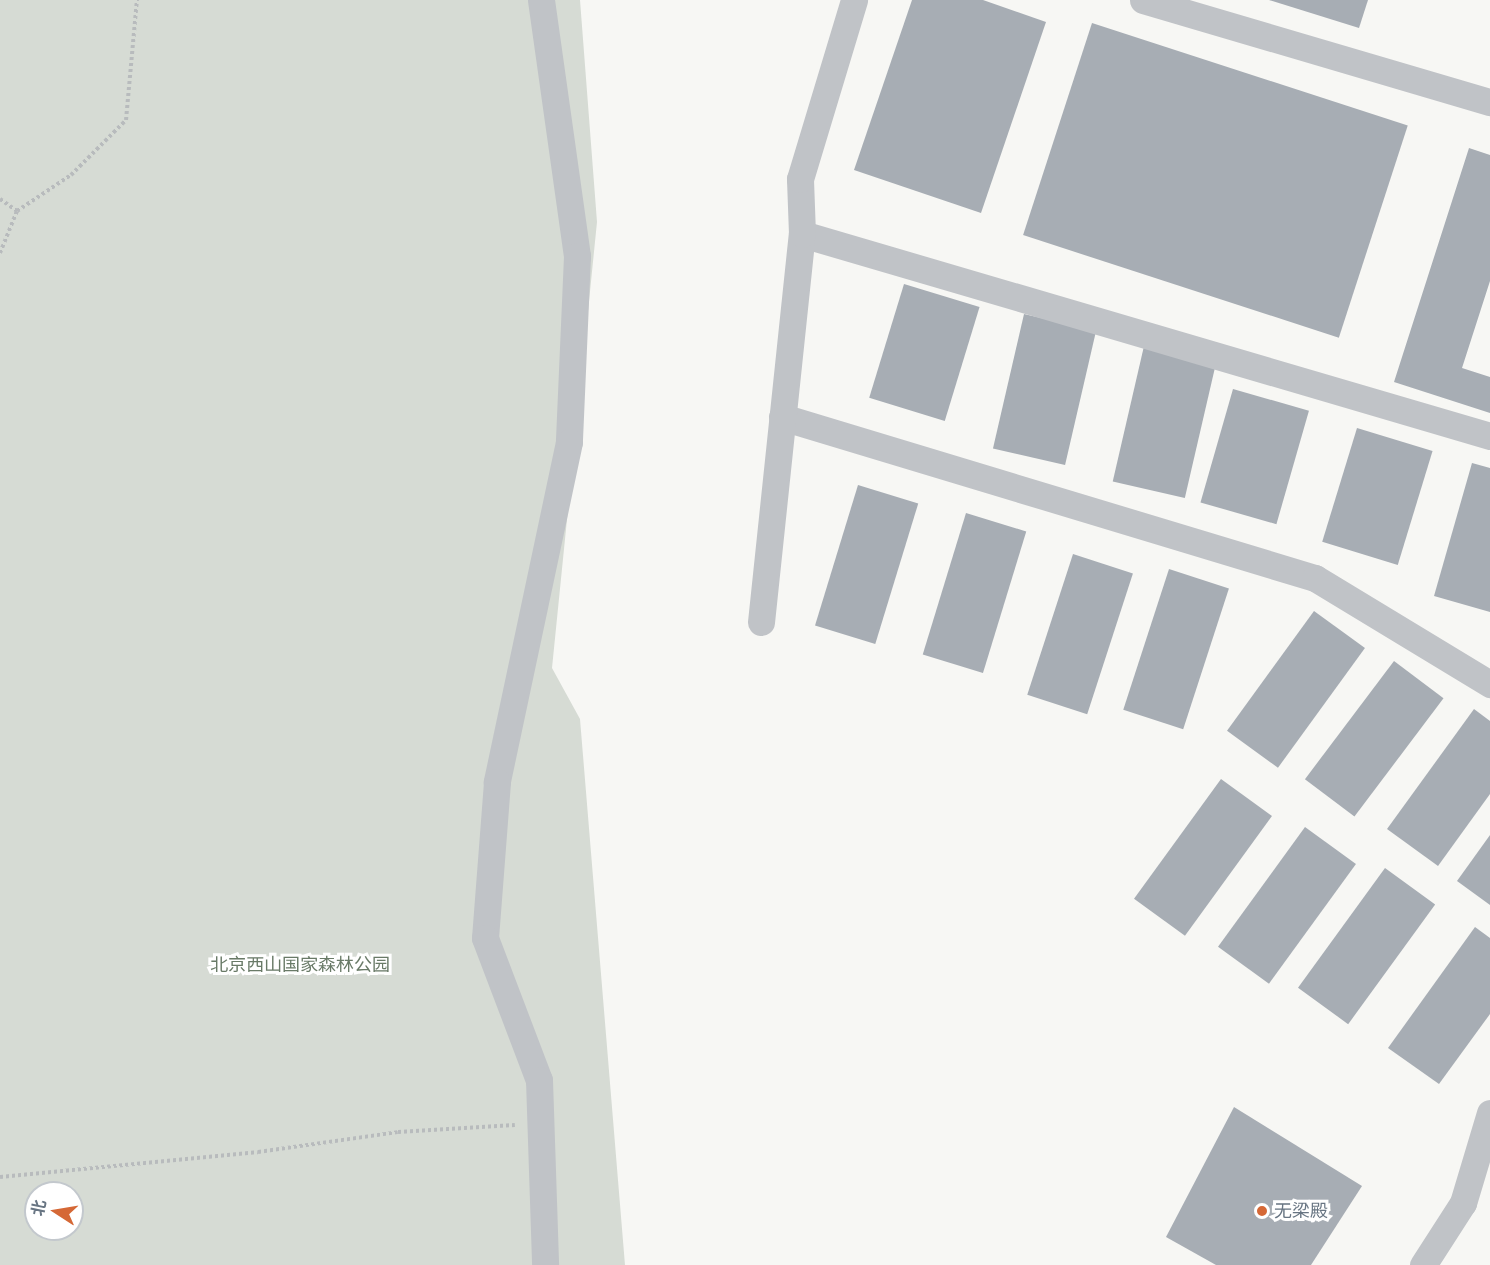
<!DOCTYPE html>
<html>
<head>
<meta charset="utf-8">
<style>
	body { margin:0 }
	#map { position:relative; width:1490px; height:1265px; overflow:hidden; background:#f7f7f4; font-family:"Asap Condensed","Noto Sans SC",sans-serif }
	div>[style] { position:absolute }
	[style*='--x'] { left:calc(var(--x)*1px); top:calc(var(--y)*1px); width:calc(var(--w)*1px); rotate:calc(var(--a)*1deg) }
	.green>* { inset:0; background:#d6dbd4 }
	.building>* { inset:0; background:#a7adb4; transform-origin:0 0 }
	.path>* { height:4px; margin-top:-2px; transform-origin:0; background:repeating-linear-gradient(90deg,#b8bbbd 0 3px,transparent 0 6px) }
	.minor>* { height:27px; margin:-13.5px; padding:0 13.5px; transform-origin:13.5px; border-radius:13.5px; background:#c0c3c7 }
	.dots>* { width:16px; height:16px; translate:-50% -50%; box-sizing:border-box; border:3px solid #fff; border-radius:50% }
	span { translate:-50% -50%; white-space:nowrap; text-align:center; line-height:1.15; -webkit-text-stroke:6px #fff; paint-order:stroke }
	.park-label { font-size:18px; color:#697a67 }
	.poi-label { font-size:18px; color:#687583 }
	.left { translate:0 -50%; text-align:left }
	.north { position:absolute; left:24px; top:1181px; width:60px; height:60px; box-sizing:border-box; background:#fff; border:2px solid #c3c8cd; border-radius:50%; rotate:282deg; font-size:16px; font-weight:700; line-height:24px; text-align:center; color:#687583 }
	.north::after { content:''; display:block; margin:auto; width:21px; height:27px; background:#d56836; clip-path:polygon(50% 0,100% 100%,50% 72%,0 100%) }
</style>
</head>
<body>
<div id="map">
	<div class="green">
		<div style="clip-path:polygon(evenodd,0 0,580px 0,597px 222px,552px 668px,580px 719px,625px 1265px,0 1265px,0 0,36px 1193px,72px 1193px,72px 1229px,36px 1229px,36px 1193px)"></div>
	</div>
	<div class="building">
		<div style="clip-path:polygon(912px 0,983px 0,1046px 22px,981px 213px,854px 170px)"></div>
		<div style="clip-path:polygon(1269px 0,1368px 0,1359px 28px)"></div>
		<div style="left:1092px;top:23px;width:332px;height:223px;rotate:18deg"></div>
		<div style="clip-path:polygon(1469px 148px,1490px 155px,1490px 281px,1462px 368px,1490px 377px,1490px 413px,1394px 382px)"></div>
		<div style="left:904px;top:284px;width:79px;height:119px;rotate:17deg"></div>
		<div style="left:1024px;top:314px;width:74px;height:138px;rotate:13deg"></div>
		<div style="left:1144px;top:346px;width:74px;height:139px;rotate:13deg"></div>
		<div style="left:1233px;top:389px;width:79px;height:118px;rotate:16deg"></div>
		<div style="left:1357px;top:428px;width:79px;height:119px;rotate:17deg"></div>
		<div style="clip-path:polygon(1472px 463px,1490px 468px,1490px 612px,1434px 596px)"></div>
		<div style="left:858px;top:485px;width:63px;height:147px;rotate:17deg"></div>
		<div style="left:966px;top:513px;width:63px;height:148px;rotate:17deg"></div>
		<div style="left:1073px;top:554px;width:63px;height:148px;rotate:18deg"></div>
		<div style="left:1169px;top:569px;width:63px;height:148px;rotate:18deg"></div>
		<div style="left:1314px;top:611px;width:63px;height:148px;rotate:36deg"></div>
		<div style="left:1394px;top:661px;width:62px;height:148px;rotate:37deg"></div>
		<div style="clip-path:polygon(1474px 709px,1490px 721px,1490px 794px,1438px 866px,1387px 829px)"></div>
		<div style="left:1221px;top:779px;width:63px;height:148px;rotate:36deg"></div>
		<div style="left:1305px;top:827px;width:63px;height:148px;rotate:36deg"></div>
		<div style="clip-path:polygon(1490px 835px,1490px 905px,1457px 881px)"></div>
		<div style="left:1385px;top:868px;width:62px;height:148px;rotate:36deg"></div>
		<div style="clip-path:polygon(1475px 927px,1490px 938px,1490px 1014px,1439px 1084px,1388px 1048px)"></div>
		<div style="clip-path:polygon(1234px 1107px,1362px 1186px,1311px 1265px,1216px 1265px,1166px 1237px)"></div>
	</div>
	<div class="path">
		<div style="--x:0;--y:199;--w:21;--a:35"></div>
		<div style="--x:0;--y:253;--w:45;--a:-68"></div>
		<div style="--x:17;--y:211;--w:65;--a:-33.7"></div>
		<div style="--x:71;--y:175;--w:78;--a:-45"></div>
		<div style="--x:126;--y:120;--w:121;--a:-84.8"></div>
		<div style="--x:0;--y:1177;--w:259;--a:-5.5"></div>
		<div style="--x:258;--y:1152;--w:141;--a:-8.1"></div>
		<div style="--x:398;--y:1132;--w:117;--a:-3.4"></div>
	</div>
	<div class="minor">
		<div style="--x:541;--y:0;--w:259;--a:82"></div>
		<div style="--x:577;--y:256;--w:186;--a:92.5"></div>
		<div style="--x:569;--y:442;--w:348;--a:102"></div>
		<div style="--x:497;--y:782;--w:156;--a:94.4"></div>
		<div style="--x:485;--y:938;--w:152;--a:69.2"></div>
		<div style="--x:539;--y:1080;--w:185;--a:88.1"></div>
		<div style="--x:1143;--y:0;--w:362;--a:16.4"></div>
		<div style="--x:802;--y:234;--w:717;--a:16.36"></div>
		<div style="--x:782;--y:417;--w:557;--a:16.81"></div>
		<div style="--x:1315;--y:578;--w:205;--a:31.2"></div>
		<div style="--x:761;--y:622;--w:390;--a:-84"></div>
		<div style="--x:802;--y:234;--w:55;--a:-92.1"></div>
		<div style="--x:800;--y:179;--w:187;--a:-73.2"></div>
		<div style="--x:1423;--y:1265;--w:74;--a:-57.2"></div>
		<div style="--x:1463;--y:1203;--w:94;--a:-73.3"></div>
	</div>
	<div class="dots">
		<div style="left:1262px;top:1211px;background:#d56836"></div>
	</div>
	<div class="park-label">
		<span style="left:300px;top:965px">北京西山国家森林公园</span>
	</div>
	<div class="poi-label">
		<span class="left" style="left:1274px;top:1211px">无梁殿</span>
	</div>
	<div class="north">北</div>
</div>
</body>
</html>
